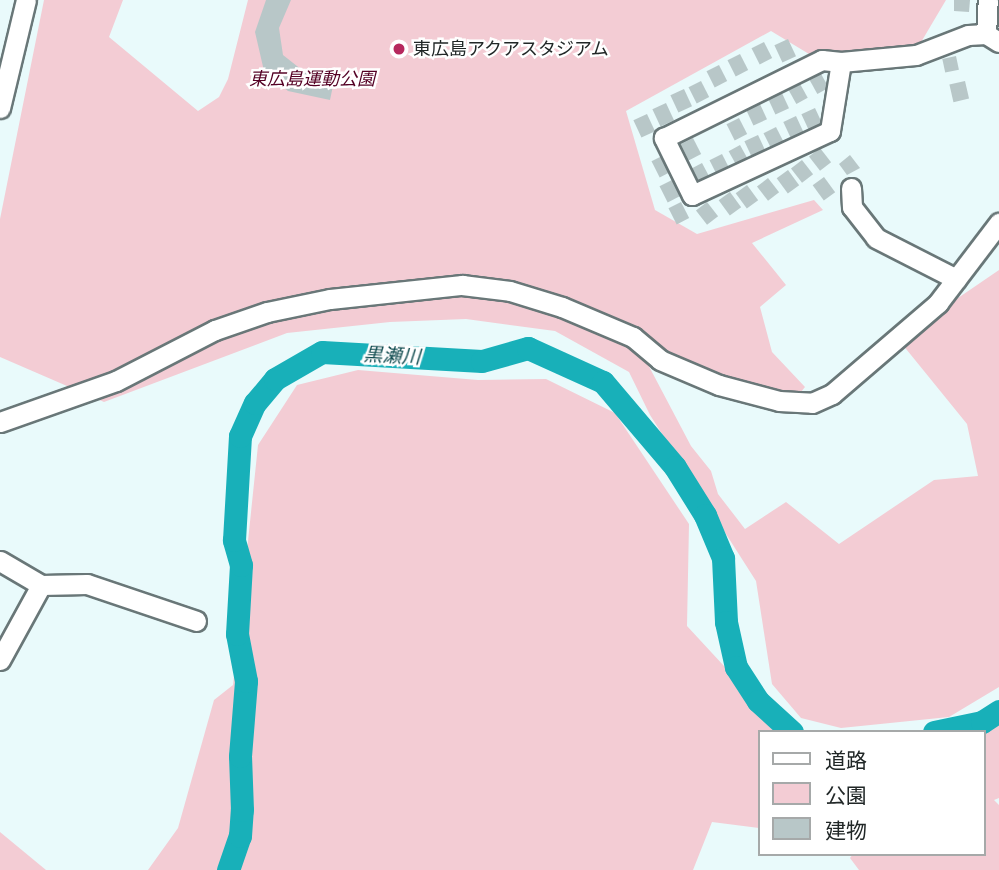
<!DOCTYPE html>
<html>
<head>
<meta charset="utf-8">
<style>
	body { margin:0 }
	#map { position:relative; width:999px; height:870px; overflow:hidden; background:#e9fafb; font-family:"Crimson Pro","Noto Sans JP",serif }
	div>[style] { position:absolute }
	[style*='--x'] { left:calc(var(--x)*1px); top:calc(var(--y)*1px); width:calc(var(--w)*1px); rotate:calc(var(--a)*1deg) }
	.green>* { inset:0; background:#f3ccd4 }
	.river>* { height:23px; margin:-11.5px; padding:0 11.5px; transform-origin:11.5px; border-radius:11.5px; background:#18b0b9 }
	.building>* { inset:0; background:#b8c7c8; transform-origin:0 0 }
	.roads { filter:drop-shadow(2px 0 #697778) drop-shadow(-2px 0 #697778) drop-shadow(0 2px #697778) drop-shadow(0 -2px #697778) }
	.minor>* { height:19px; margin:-9.5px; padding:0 9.5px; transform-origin:9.5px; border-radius:9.5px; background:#fff }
	.dots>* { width:19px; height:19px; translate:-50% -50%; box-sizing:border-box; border:4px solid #fff; border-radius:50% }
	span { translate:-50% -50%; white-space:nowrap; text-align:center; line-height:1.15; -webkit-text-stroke:5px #fff; paint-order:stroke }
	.poi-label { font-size:18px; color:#212727 }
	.left { translate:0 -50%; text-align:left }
	.park-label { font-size:18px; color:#540024; font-style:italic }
	.water-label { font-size:19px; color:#0a474b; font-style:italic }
	.legend { position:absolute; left:758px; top:730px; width:228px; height:126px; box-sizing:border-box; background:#fff; border:2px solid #a6a9a9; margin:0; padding:9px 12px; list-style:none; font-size:21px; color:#212727 }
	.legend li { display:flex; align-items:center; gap:14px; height:35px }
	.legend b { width:35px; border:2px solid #a6a9a9 }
</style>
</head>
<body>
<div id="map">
	<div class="green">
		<div style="clip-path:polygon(44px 0,123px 0,109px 37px,198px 111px,219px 97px,228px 79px,248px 0,946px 0,917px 49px,876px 55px,809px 54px,771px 31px,626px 111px,655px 210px,697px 234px,814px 200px,823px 210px,752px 243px,786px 285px,760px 307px,772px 352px,805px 387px,787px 409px,643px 355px,691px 446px,711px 471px,718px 494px,745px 529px,786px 502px,839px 544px,934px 480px,978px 476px,967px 424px,898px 339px,999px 270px,999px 687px,949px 717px,841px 728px,801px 718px,772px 684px,756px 581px,650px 415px,629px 372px,555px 331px,466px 319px,390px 322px,287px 333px,104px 402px,0 357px,0 219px)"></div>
		<div style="clip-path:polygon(358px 370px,478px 380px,546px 379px,615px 413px,689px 524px,687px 626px,785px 732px,759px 732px,759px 828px,712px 822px,693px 870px,148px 870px,178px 828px,214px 700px,233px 685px,258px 445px,297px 385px)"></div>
		<div style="clip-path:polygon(999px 724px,999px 798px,994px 800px,999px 805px,999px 870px,859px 870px,850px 858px,853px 854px,983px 854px,983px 732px)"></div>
		<div style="clip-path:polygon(0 832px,46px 870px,0 870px)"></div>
	</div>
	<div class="river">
		<div style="--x:934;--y:732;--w:49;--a:-11.8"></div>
		<div style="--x:982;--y:722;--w:20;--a:-33"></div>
		<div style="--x:228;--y:870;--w:36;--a:-71"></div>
		<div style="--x:240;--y:836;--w:26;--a:-86"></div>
		<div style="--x:242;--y:810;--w:54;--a:-92.1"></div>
		<div style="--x:240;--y:756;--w:75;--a:-85.4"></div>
		<div style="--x:246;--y:681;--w:48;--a:-100.8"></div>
		<div style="--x:237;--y:634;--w:69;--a:-86.7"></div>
		<div style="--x:241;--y:565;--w:26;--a:-106"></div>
		<div style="--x:234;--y:540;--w:104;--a:-86.7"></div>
		<div style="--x:240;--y:436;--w:36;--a:-66"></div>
		<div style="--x:255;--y:403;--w:31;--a:-50"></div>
		<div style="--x:275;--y:379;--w:54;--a:-29.9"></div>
		<div style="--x:322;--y:352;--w:160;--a:3.2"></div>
		<div style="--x:482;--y:361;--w:48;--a:-15.8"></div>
		<div style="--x:528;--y:348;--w:82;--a:24.4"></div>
		<div style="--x:603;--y:382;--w:111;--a:49.7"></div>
		<div style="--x:675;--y:467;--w:57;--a:58"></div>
		<div style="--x:705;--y:515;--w:47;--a:67.3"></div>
		<div style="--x:723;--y:558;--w:64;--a:87.3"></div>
		<div style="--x:726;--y:622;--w:46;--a:77.5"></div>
		<div style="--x:736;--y:667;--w:40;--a:57.1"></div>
		<div style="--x:758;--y:701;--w:46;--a:42.4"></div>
	</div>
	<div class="building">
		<div style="clip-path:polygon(266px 0,291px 0,279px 28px,283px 55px,302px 70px,335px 76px,330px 100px,288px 91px,264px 71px,255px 32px)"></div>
		<div style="clip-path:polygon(954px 0,970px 0,969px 12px,954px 11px)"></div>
		<div style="left:788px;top:39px;width:19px;height:15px;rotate:65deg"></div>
		<div style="left:764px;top:42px;width:18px;height:14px;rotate:63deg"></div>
		<div style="left:740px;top:54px;width:18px;height:14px;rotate:63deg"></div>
		<div style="left:956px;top:56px;width:14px;height:14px;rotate:78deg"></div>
		<div style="left:719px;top:65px;width:18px;height:14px;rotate:63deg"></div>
		<div style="left:820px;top:72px;width:18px;height:13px;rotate:61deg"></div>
		<div style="left:701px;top:81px;width:18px;height:14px;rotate:63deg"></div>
		<div style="left:965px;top:81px;width:18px;height:16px;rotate:77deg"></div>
		<div style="left:799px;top:82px;width:18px;height:13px;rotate:61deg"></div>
		<div style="left:684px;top:89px;width:19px;height:15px;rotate:65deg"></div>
		<div style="left:781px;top:91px;width:19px;height:15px;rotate:65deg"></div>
		<div style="left:759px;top:102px;width:19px;height:15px;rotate:65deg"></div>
		<div style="left:666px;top:103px;width:19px;height:15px;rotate:65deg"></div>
		<div style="left:815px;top:108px;width:19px;height:15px;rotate:65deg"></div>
		<div style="left:647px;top:114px;width:19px;height:15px;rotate:65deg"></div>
		<div style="left:796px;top:116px;width:19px;height:14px;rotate:65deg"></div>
		<div style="left:739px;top:118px;width:18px;height:14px;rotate:63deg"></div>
		<div style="left:776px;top:127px;width:18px;height:14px;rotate:63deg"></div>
		<div style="left:758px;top:135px;width:19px;height:15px;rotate:65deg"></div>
		<div style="left:693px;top:138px;width:18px;height:14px;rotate:63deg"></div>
		<div style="left:740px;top:145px;width:18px;height:13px;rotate:61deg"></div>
		<div style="left:820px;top:148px;width:18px;height:14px;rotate:52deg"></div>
		<div style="left:722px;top:154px;width:18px;height:14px;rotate:63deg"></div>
		<div style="left:664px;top:155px;width:18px;height:14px;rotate:63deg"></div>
		<div style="clip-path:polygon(850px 155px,860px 168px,847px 175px,839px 164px)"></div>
		<div style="left:802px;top:160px;width:18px;height:14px;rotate:52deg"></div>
		<div style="left:702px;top:163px;width:19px;height:14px;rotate:62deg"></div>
		<div style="left:788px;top:170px;width:19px;height:14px;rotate:54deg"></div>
		<div style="left:824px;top:177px;width:19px;height:14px;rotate:54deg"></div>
		<div style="left:768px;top:178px;width:18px;height:14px;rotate:52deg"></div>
		<div style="left:672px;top:180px;width:18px;height:14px;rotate:63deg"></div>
		<div style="left:747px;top:185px;width:19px;height:14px;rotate:54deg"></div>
		<div style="left:730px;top:192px;width:19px;height:14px;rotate:54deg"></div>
		<div style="left:681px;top:202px;width:18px;height:14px;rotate:63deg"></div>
		<div style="left:707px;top:202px;width:18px;height:14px;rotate:52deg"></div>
	</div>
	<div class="roads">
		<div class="minor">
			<div style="--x:986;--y:34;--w:34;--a:-87"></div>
			<div style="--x:822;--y:60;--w:19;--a:6"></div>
			<div style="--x:841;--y:62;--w:70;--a:99.1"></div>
			<div style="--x:830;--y:131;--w:152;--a:155.1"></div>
			<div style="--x:692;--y:195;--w:64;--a:-116.2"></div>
			<div style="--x:664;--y:138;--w:176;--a:-26.3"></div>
			<div style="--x:841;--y:62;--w:75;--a:-5.3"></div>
			<div style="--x:916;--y:55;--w:56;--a:-21"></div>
			<div style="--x:968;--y:35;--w:18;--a:-3"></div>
			<div style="--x:986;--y:34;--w:15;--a:32"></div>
			<div style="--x:0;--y:108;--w:111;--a:-76.5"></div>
			<div style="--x:851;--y:188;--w:19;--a:87"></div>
			<div style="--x:852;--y:207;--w:39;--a:52"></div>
			<div style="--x:876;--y:238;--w:90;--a:27.1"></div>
			<div style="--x:0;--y:422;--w:123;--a:-19.5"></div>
			<div style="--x:116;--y:381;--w:111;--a:-27.3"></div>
			<div style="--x:215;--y:330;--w:55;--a:-19.1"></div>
			<div style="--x:267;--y:312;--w:64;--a:-11.7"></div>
			<div style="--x:330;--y:299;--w:133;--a:-6.1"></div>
			<div style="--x:462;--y:285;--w:48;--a:7.1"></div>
			<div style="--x:510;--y:291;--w:54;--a:17.1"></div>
			<div style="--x:562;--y:307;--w:77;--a:22.9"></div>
			<div style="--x:633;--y:337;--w:35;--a:40"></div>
			<div style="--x:660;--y:360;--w:64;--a:23"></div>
			<div style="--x:719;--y:385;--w:62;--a:14.9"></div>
			<div style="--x:779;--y:401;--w:33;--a:3"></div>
			<div style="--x:812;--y:403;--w:22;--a:-24"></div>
			<div style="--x:832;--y:394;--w:140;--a:-40.6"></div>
			<div style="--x:938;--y:303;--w:101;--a:-52.7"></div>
			<div style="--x:0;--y:561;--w:48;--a:30.3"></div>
			<div style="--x:41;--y:585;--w:46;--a:-1.2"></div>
			<div style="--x:87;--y:584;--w:115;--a:18.7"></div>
			<div style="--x:0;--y:660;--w:85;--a:-61.3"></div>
		</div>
	</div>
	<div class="dots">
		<div style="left:399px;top:49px;background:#b6285e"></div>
	</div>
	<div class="poi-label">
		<span class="left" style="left:413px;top:49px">東広島アクアスタジアム</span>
	</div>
	<div class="park-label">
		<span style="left:312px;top:79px">東広島運動公園</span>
	</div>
	<div class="water-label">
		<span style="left:392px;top:356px;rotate:3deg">黒瀬川</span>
	</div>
	<ul class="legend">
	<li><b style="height:9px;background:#fff"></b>道路</li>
	<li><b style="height:19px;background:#f3ccd4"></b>公園</li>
	<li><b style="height:19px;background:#b8c7c8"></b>建物</li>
	</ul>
</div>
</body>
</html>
